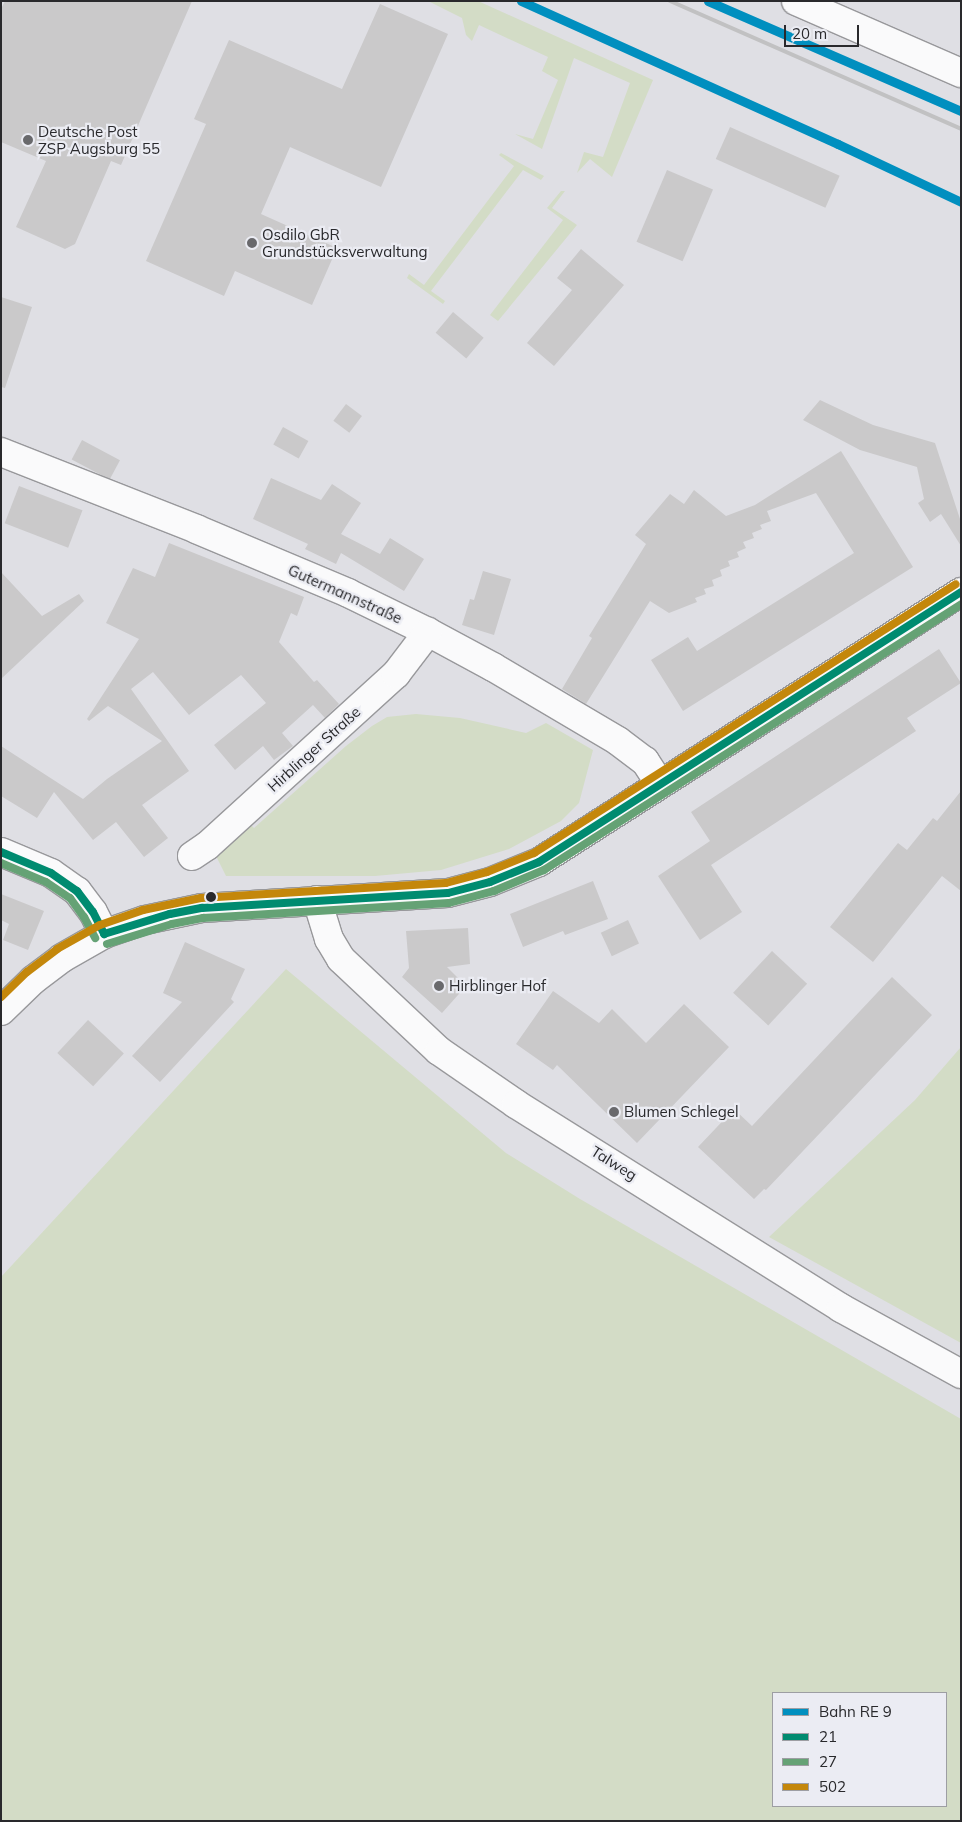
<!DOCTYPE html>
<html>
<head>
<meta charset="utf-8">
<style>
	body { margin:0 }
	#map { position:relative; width:962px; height:1822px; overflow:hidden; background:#dfdfe4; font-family:Mulish,sans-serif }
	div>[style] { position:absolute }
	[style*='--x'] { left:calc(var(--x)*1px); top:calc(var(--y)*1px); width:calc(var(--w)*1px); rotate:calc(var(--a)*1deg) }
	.green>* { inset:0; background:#d3dcc6 }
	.building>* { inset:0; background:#cac9ca; transform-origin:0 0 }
	.roads { filter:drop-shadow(1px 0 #98989b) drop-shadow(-1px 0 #98989b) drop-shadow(0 1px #98989b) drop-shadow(0 -1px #98989b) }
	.minor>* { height:28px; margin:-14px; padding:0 14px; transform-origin:14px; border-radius:14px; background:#fafafb }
	.major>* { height:28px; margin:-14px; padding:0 14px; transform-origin:14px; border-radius:14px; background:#fafafb }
	.rail>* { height:4px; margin:-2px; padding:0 2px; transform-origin:2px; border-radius:2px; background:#c1c1c2 }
	.bus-1>* { height:8px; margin:-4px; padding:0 4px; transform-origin:4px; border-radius:4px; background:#008b70 }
	.bus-2>* { height:8px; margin:-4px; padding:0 4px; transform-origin:4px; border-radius:4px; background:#65a275 }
	.bus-3>* { height:8px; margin:-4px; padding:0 4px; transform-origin:4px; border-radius:4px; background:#c4870b }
	.rail-1>* { height:9px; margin:-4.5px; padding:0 4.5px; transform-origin:4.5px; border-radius:4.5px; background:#008fbf }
	.dots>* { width:14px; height:14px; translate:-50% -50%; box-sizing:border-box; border:2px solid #ebecf3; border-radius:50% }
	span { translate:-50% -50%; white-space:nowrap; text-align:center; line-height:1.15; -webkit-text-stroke:4.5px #ebecf3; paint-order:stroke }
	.poi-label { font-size:15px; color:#29292c }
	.left { translate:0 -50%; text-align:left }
	.street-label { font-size:15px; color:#29292c }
	.frame { position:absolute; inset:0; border:2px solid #29292c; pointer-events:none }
	.legend { position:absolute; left:772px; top:1692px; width:175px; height:115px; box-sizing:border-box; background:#ebecf3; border:1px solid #9d9ea3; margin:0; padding:6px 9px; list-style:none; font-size:15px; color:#29292c }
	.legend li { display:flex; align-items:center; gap:10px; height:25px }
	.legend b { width:25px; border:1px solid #9d9ea3 }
	.scale { position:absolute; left:784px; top:25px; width:75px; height:22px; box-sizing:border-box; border:2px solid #29292c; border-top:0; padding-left:6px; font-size:15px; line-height:18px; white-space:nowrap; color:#29292c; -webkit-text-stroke:4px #ebecf3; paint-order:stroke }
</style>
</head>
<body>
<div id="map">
	<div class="green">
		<div style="clip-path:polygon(428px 1px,478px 1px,653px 80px,612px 177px,590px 159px,577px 173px,584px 152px,603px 157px,630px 83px,574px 58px,542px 149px,515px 134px,533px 139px,558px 80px,542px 71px,548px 57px,479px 25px,472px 41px,466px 35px,462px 18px)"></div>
		<div style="clip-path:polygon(501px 153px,544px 176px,541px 180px,523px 170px,431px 291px,445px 301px,443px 304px,407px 278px,409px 274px,424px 285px,514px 166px,499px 155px)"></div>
		<div style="clip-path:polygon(561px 191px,565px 191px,552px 208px,577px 225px,498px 321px,490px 315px,563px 220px,547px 208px)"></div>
		<div style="clip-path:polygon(416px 714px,460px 718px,526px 733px,546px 723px,593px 750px,579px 803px,561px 821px,509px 849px,441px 870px,375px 876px,226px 876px,215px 854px,249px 823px,254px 828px,346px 746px,372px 726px,387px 717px)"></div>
		<div style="clip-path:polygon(evenodd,286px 969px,506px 1153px,580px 1199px,961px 1419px,961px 1821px,1px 1821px,1px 1277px,286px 969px,946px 1693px,946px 1806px,773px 1806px,773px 1693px,946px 1693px)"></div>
		<div style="clip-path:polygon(961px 1047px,961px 1343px,769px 1237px,915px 1100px)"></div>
	</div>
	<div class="building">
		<div style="clip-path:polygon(5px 1px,192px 1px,121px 165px,111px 161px,75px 244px,65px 249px,16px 227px,46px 161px,1px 142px,1px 9px)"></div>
		<div style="clip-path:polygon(380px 4px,448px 34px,381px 187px,290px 147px,261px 214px,337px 248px,312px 305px,235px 271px,224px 296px,146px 261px,206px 124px,194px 119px,229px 40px,342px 89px)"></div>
		<div style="left:730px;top:127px;width:120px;height:35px;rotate:24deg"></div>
		<div style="left:667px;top:170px;width:50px;height:78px;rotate:23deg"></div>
		<div style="clip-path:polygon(581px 249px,624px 285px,554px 366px,527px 343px,572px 290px,557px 278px)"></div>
		<div style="clip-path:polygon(1px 297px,32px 307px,5px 388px,1px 387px)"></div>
		<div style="left:453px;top:312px;width:40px;height:27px;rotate:40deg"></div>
		<div style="clip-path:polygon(820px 400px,873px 425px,935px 443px,961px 522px,961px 546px,941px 514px,930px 522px,918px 503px,924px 499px,917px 467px,860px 450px,803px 420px)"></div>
		<div style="left:346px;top:404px;width:20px;height:21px;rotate:37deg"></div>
		<div style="left:283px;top:427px;width:29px;height:20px;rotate:29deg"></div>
		<div style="left:82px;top:440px;width:43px;height:22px;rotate:28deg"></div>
		<div style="clip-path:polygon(841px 451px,913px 567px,683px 711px,651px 660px,688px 637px,697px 651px,854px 553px,816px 493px,767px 511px,771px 521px,760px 525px,762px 529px,752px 533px,754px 538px,743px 542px,746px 548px,737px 552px,739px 557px,728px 561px,730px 566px,720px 570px,722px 576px,712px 580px,714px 586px,704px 589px,706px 594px,695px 598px,697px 602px,669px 613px,650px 601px,586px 704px,562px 689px,592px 638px,589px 636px,646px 544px,635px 535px,670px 494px,684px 504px,694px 490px,726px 516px,755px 505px)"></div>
		<div style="clip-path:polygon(271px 478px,321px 500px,332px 484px,361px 503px,341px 534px,380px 554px,390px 538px,424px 559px,404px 591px,341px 553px,336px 564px,305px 549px,308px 544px,253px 519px)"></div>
		<div style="left:19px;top:486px;width:68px;height:40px;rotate:21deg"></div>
		<div style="clip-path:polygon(169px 543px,304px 597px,297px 616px,291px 613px,279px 642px,314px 682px,317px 680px,339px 704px,325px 718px,313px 705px,282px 733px,293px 746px,274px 760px,263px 746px,235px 770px,214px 745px,266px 703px,241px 675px,189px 715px,153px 672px,131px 689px,189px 771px,142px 805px,168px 838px,144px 857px,116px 822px,93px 840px,54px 792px,37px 818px,1px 796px,1px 746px,83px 799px,107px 779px,162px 741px,108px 706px,89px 721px,87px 719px,139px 639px,106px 623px,133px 568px,155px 577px)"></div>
		<div style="clip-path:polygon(483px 571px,511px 579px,494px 635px,462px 625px,470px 599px,474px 600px)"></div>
		<div style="clip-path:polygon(1px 572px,42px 616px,79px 594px,84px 601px,1px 679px)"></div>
		<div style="clip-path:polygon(939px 649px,961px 683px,907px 718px,916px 731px,711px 865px,742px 912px,700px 940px,658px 876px,710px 841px,691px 812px)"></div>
		<div style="clip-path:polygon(961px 791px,961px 891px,942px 876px,873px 962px,830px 927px,898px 843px,907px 850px,933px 818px,937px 821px)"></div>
		<div style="clip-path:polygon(593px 881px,608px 919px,565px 935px,563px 931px,523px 947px,510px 914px)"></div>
		<div style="clip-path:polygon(1px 894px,44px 911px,28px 950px,3px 940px,9px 924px,1px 920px)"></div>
		<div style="left:628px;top:920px;width:26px;height:30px;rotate:65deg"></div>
		<div style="clip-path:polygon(468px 928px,470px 964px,447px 967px,466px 986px,442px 1013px,402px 977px,409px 968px,406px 931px)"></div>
		<div style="clip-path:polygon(185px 942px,245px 969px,231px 999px,234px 1002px,160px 1082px,132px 1056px,182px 1002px,163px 993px)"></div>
		<div style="left:772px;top:951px;width:48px;height:57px;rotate:43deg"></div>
		<div style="clip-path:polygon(892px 977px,932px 1015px,766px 1190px,764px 1189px,754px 1199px,698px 1147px,734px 1109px,752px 1126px)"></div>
		<div style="clip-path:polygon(553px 991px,599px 1023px,612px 1009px,646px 1043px,684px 1004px,729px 1047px,637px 1143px,557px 1065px,553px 1070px,516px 1044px)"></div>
		<div style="left:88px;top:1020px;width:49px;height:45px;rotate:43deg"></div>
	</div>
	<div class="roads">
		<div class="minor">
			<div style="--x:796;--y:1;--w:180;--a:23.6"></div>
			<div style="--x:1;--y:452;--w:210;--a:21.5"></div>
			<div style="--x:196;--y:529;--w:165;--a:22.8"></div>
			<div style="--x:348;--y:593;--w:89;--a:26"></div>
			<div style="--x:428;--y:632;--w:74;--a:28.3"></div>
			<div style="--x:493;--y:667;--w:145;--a:30.6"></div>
			<div style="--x:618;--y:741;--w:34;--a:37"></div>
			<div style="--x:645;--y:761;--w:27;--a:57"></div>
			<div style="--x:1;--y:852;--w:54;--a:22.8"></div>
			<div style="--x:51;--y:873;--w:32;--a:35"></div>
			<div style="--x:77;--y:891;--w:26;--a:53"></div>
			<div style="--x:93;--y:912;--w:25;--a:63"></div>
			<div style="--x:192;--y:856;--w:18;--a:-34"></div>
			<div style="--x:207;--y:846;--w:256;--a:-42.3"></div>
			<div style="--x:396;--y:674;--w:53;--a:-52.7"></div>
			<div style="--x:317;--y:900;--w:41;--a:72.9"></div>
			<div style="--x:329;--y:939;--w:23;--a:59"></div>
			<div style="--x:341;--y:959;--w:134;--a:43.2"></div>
			<div style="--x:439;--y:1051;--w:93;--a:34.5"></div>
			<div style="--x:516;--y:1104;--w:384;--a:32.1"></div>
			<div style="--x:841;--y:1308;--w:137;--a:28.8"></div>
		</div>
		<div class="major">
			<div style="--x:1;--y:1011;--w:45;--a:-44.1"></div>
			<div style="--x:33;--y:980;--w:36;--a:-37"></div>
			<div style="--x:62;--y:958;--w:48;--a:-29.7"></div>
			<div style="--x:104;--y:934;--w:43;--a:-18.9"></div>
			<div style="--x:145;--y:920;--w:58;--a:-11.9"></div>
			<div style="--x:202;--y:908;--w:246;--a:-3.5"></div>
			<div style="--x:448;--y:893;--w:43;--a:-14.7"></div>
			<div style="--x:490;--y:882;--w:53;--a:-22.2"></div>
			<div style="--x:539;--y:862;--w:501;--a:-32.61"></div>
		</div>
	</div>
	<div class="rail">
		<div style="--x:670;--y:1;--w:318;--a:23.7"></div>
	</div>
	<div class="bus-1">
		<div style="--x:1;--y:852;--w:54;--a:22.8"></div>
		<div style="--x:51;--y:873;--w:32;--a:35"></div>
		<div style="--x:77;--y:891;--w:26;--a:53"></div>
		<div style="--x:93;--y:912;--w:25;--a:63"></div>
		<div style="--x:104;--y:934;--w:69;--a:-16.9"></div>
		<div style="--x:170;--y:914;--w:33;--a:-11"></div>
		<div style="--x:202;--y:908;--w:246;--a:-3.5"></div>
		<div style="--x:448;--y:893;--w:43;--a:-14.7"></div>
		<div style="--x:490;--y:882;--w:53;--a:-22.2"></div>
		<div style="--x:539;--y:862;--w:501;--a:-32.61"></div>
	</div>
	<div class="bus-2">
		<div style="--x:1;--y:863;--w:49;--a:22.9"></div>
		<div style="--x:46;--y:882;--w:29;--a:34"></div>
		<div style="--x:70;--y:898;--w:24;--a:54"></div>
		<div style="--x:84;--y:917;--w:24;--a:62"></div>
		<div style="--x:107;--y:944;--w:68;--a:-17.1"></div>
		<div style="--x:172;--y:924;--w:32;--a:-11"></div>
		<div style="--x:203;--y:918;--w:246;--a:-3.5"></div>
		<div style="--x:449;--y:903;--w:47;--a:-14.9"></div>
		<div style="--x:494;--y:891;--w:54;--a:-22.8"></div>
		<div style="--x:544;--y:870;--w:495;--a:-32.5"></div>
	</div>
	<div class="bus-3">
		<div style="--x:1;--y:997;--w:36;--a:-44"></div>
		<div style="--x:27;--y:972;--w:38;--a:-37"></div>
		<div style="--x:57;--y:949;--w:49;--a:-29.2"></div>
		<div style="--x:100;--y:925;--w:46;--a:-19.2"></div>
		<div style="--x:143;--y:910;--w:59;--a:-11.7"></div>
		<div style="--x:201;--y:898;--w:245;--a:-3.5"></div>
		<div style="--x:446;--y:883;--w:42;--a:-15"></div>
		<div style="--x:487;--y:872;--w:51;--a:-22"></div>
		<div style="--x:534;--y:853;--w:500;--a:-32.52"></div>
	</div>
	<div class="rail-1">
		<div style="--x:521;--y:1;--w:348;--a:24.3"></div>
		<div style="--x:838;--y:144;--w:136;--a:25.2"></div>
		<div style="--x:708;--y:1;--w:276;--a:23.5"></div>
	</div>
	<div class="dots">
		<div style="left:28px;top:140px;background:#69696c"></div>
		<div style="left:252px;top:243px;background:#69696c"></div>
		<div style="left:211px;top:897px;background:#29292c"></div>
		<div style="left:439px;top:986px;background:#69696c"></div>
		<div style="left:614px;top:1112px;background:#69696c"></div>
	</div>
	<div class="poi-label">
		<span class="left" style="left:38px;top:140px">Deutsche Post<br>ZSP Augsburg 55</span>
		<span class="left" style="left:262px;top:243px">Osdilo GbR<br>Grundstücksverwaltung</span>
		<span class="left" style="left:449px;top:986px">Hirblinger Hof</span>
		<span class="left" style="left:624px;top:1112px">Blumen Schlegel</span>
	</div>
	<div class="street-label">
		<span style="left:345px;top:594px;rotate:24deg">Gutermannstraße</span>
		<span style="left:314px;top:749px;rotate:-42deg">Hirblinger Straße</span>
		<span style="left:614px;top:1163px;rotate:32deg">Talweg</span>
	</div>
	<div class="frame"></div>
	<ul class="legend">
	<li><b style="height:6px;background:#008fbf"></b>Bahn RE 9</li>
	<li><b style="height:6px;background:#008b70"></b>21</li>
	<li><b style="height:6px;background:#65a275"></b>27</li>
	<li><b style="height:6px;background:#c4870b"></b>502</li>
	</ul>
	<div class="scale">20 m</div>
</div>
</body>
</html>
